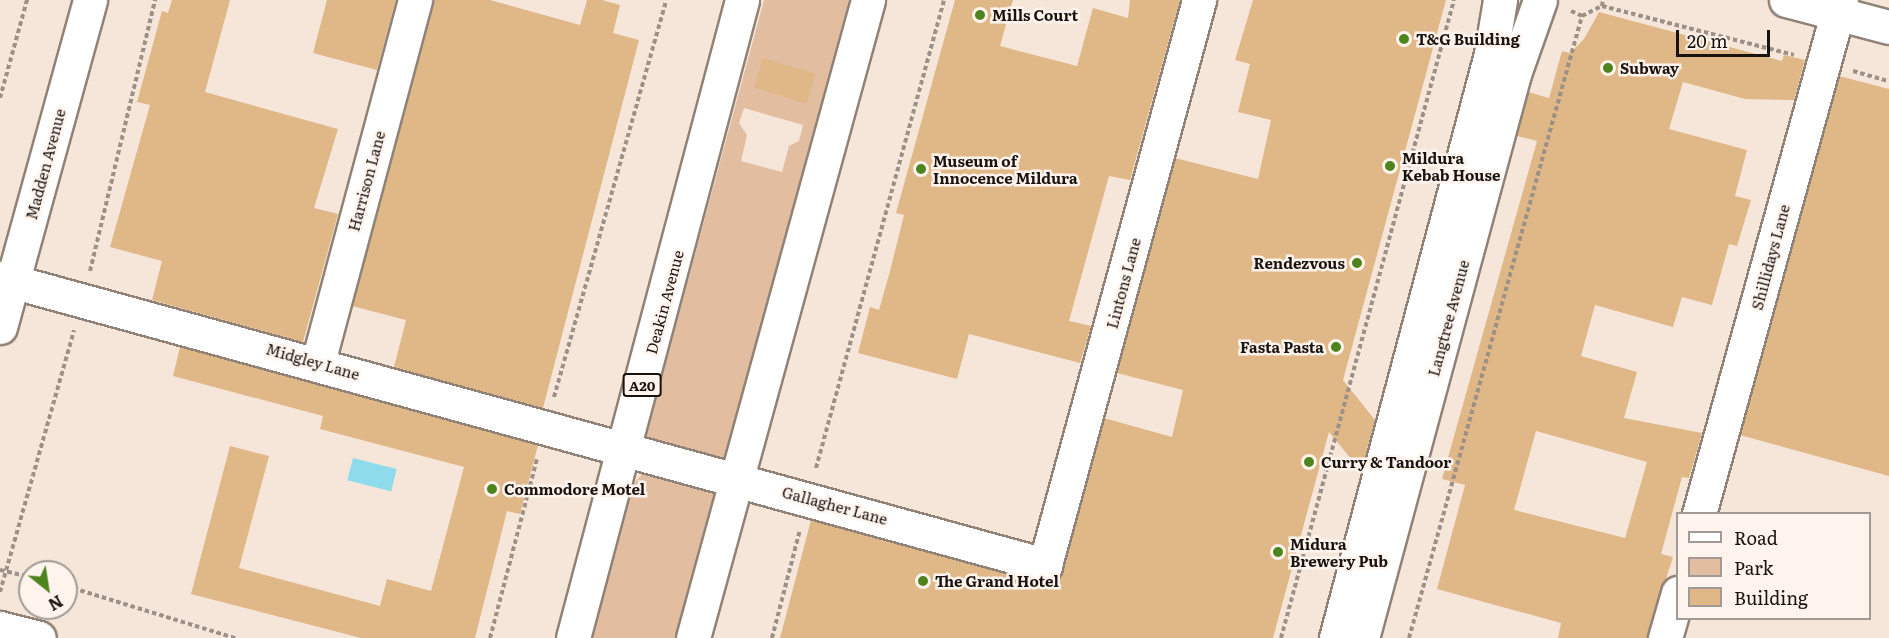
<!DOCTYPE html>
<html>
<head>
<meta charset="utf-8">
<style>
	body { margin:0 }
	#map { position:relative; width:1889px; height:638px; overflow:hidden; background:#f6e6da; font-family:Literata,serif }
	div>[style] { position:absolute }
	[style*='--x'] { left:calc(var(--x)*1px); top:calc(var(--y)*1px); width:calc(var(--w)*1px); rotate:calc(var(--a)*1deg) }
	.green>* { inset:0; background:#e2bda0 }
	.water>* { inset:0; background:#8edbec; transform-origin:0 0 }
	.building>* { inset:0; background:#e0b787; transform-origin:0 0 }
	.path>* { height:4px; margin-top:-2px; transform-origin:0; background:repeating-linear-gradient(90deg,#9c9087 0 4.5px,transparent 0 7.5px) }
	.roads { filter:drop-shadow(2px 0 #908277) drop-shadow(-2px 0 #908277) drop-shadow(0 2px #908277) drop-shadow(0 -2px #908277) }
	.minor>* { height:33px; margin:-16.5px; padding:0 16.5px; transform-origin:16.5px; border-radius:16.5px; background:#fff }
	.highway>* { height:33px; margin:-16.5px; padding:0 16.5px; transform-origin:16.5px; border-radius:16.5px; background:#fff }
	.dots>* { width:16px; height:16px; translate:-50% -50%; box-sizing:border-box; border:3px solid #fef4ed; border-radius:50% }
	span { translate:-50% -50%; white-space:nowrap; text-align:center; line-height:1.15; -webkit-text-stroke:5px #fef4ed; paint-order:stroke }
	.shield-label span { padding:2px 4px; background:#fef4ed; border:2px solid; border-radius:4px; -webkit-text-stroke-width:0 }
	.shield-label { font-size:14px; color:#19130f; font-weight:700 }
	.poi-label { font-size:15px; color:#19130f; font-weight:700 }
	.left { translate:0 -50%; text-align:left }
	.right { translate:-100% -50%; text-align:right }
	.street-label { font-size:15px; color:#19130f }
	.legend { position:absolute; left:1676px; top:512px; width:195px; height:108px; box-sizing:border-box; background:#fef4ed; border:2px solid #a29a94; margin:0; padding:8px 10px; list-style:none; font-size:18px; color:#19130f }
	.legend li { display:flex; align-items:center; gap:12px; height:30px }
	.legend b { width:30px; border:2px solid #a29a94 }
	.north { position:absolute; left:18px; top:560px; width:60px; height:60px; box-sizing:border-box; background:#fef4ed; border:2px solid #a29a94; border-radius:50%; rotate:150deg; font-size:16px; font-weight:700; line-height:24px; text-align:center; color:#19130f }
	.north::after { content:''; display:block; margin:auto; width:21px; height:27px; background:#4d841e; clip-path:polygon(50% 0,100% 100%,50% 72%,0 100%) }
	.scale { position:absolute; left:1676px; top:30px; width:94px; height:27px; box-sizing:border-box; border:3px solid #19130f; border-top:0; padding-left:8px; font-size:18px; line-height:21px; white-space:nowrap; color:#19130f; -webkit-text-stroke:4px #fef4ed; paint-order:stroke }
</style>
</head>
<body>
<div id="map">
	<div class="green">
		<div style="clip-path:polygon(evenodd,764px 0,849px 0,727px 455px,720px 462px,646px 440px,646px 435px,764px 0,744px 108px,803px 125px,799px 141px,789px 146px,782px 172px,741px 161px,747px 135px,739px 123px,744px 108px)"></div>
		<div style="clip-path:polygon(644px 472px,714px 494px,675px 638px,590px 638px,634px 483px)"></div>
	</div>
	<div class="water">
		<div style="left:353px;top:458px;width:45px;height:23px;rotate:14deg"></div>
	</div>
	<div class="building">
		<div style="clip-path:polygon(172px 0,230px 0,205px 92px,338px 129px,314px 208px,338px 214px,303px 342px,152px 300px,162px 261px,110px 247px,150px 105px,137px 102px,162px 11px,168px 13px)"></div>
		<div style="clip-path:polygon(327px 0,396px 0,377px 70px,313px 53px)"></div>
		<div style="clip-path:polygon(433px 0,490px 0,580px 25px,587px 0,602px 0,620px 5px,613px 33px,639px 40px,543px 408px,394px 367px,406px 320px,352px 306px)"></div>
		<div style="clip-path:polygon(955px 0,1013px 0,1000px 46px,1077px 66px,1093px 8px,1128px 18px,1130px 0,1180px 0,1130px 180px,1109px 176px,1069px 321px,1091px 326px,1080px 363px,969px 334px,957px 379px,858px 353px,870px 307px,879px 310px,890px 271px,904px 215px,896px 213px)"></div>
		<div style="clip-path:polygon(1253px 0,1446px 0,1343px 380px,1375px 420px,1361px 471px,1329px 432px,1273px 638px,780px 638px,811px 520px,1040px 583px,1055px 582px,1104px 418px,1172px 437px,1183px 390px,1117px 373px,1175px 158px,1258px 179px,1271px 120px,1238px 112px,1250px 64px,1235px 60px)"></div>
		<div style="clip-path:polygon(evenodd,1599px 12px,1782px 61px,1784px 55px,1805px 60px,1794px 100px,1745px 99px,1683px 82px,1669px 129px,1747px 150px,1735px 196px,1751px 200px,1737px 246px,1729px 244px,1712px 305px,1682px 297px,1673px 327px,1595px 305px,1581px 356px,1637px 372px,1624px 418px,1702px 433px,1689px 478px,1682px 477px,1661px 554px,1673px 557px,1647px 638px,1558px 638px,1561px 623px,1437px 589px,1465px 485px,1442px 479px,1537px 141px,1517px 136px,1528px 92px,1549px 98px,1562px 51px,1570px 53px,1584px 39px,1599px 12px,1536px 431px,1647px 462px,1625px 538px,1514px 510px,1536px 431px)"></div>
		<div style="left:763px;top:58px;width:55px;height:31px;rotate:17deg"></div>
		<div style="clip-path:polygon(1839px 76px,1889px 89px,1889px 476px,1740px 435px)"></div>
		<div style="clip-path:polygon(180px 347px,538px 445px,520px 514px,507px 511px,475px 638px,361px 638px,191px 594px,230px 446px,269px 456px,239px 568px,380px 606px,387px 579px,431px 591px,464px 467px,320px 429px,323px 416px,173px 376px)"></div>
	</div>
	<div class="path">
		<div style="--x:1602;--y:6;--w:6;--a:-81"></div>
		<div style="--x:1571;--y:11;--w:12;--a:24"></div>
		<div style="--x:1582;--y:16;--w:22;--a:-27"></div>
		<div style="--x:1602;--y:6;--w:198;--a:14.3"></div>
		<div style="--x:1853;--y:71;--w:37;--a:16"></div>
		<div style="--x:0;--y:98;--w:102;--a:-74.6"></div>
		<div style="--x:90;--y:271;--w:279;--a:-76.5"></div>
		<div style="--x:554;--y:397;--w:412;--a:-74.2"></div>
		<div style="--x:816;--y:468;--w:485;--a:-74.7"></div>
		<div style="--x:0;--y:570;--w:31;--a:13"></div>
		<div style="--x:66;--y:586;--w:177;--a:17.1"></div>
		<div style="--x:0;--y:592;--w:272;--a:-74.2"></div>
		<div style="--x:490;--y:638;--w:185;--a:-75.3"></div>
		<div style="--x:772;--y:638;--w:112;--a:-75.5"></div>
		<div style="--x:1281;--y:638;--w:661;--a:-74.83"></div>
		<div style="--x:1409;--y:638;--w:646;--a:-74.46"></div>
	</div>
	<div class="roads">
		<div class="minor">
			<div style="--x:1786;--y:0;--w:106;--a:14.7"></div>
			<div style="--x:0;--y:278;--w:1084;--a:15.36"></div>
			<div style="--x:1045;--y:565;--w:586;--a:-74.75"></div>
			<div style="--x:0;--y:327;--w:339;--a:-74.6"></div>
			<div style="--x:318;--y:362;--w:375;--a:-75"></div>
			<div style="--x:1699;--y:514;--w:533;--a:-74.56"></div>
			<div style="--x:1336;--y:638;--w:604;--a:-75.14"></div>
			<div style="--x:1491;--y:54;--w:55;--a:-80.5"></div>
			<div style="--x:1362;--y:638;--w:584;--a:-74.92"></div>
			<div style="--x:1514;--y:74;--w:78;--a:-70.6"></div>
			<div style="--x:1665;--y:638;--w:47;--a:-73.9"></div>
		</div>
		<div class="highway">
			<div style="--x:0;--y:628;--w:40;--a:14.4"></div>
			<div style="--x:573;--y:638;--w:660;--a:-75.16"></div>
			<div style="--x:693;--y:638;--w:662;--a:-74.66"></div>
		</div>
	</div>
	<div class="dots">
		<div style="left:980px;top:15px;background:#4d841e"></div>
		<div style="left:1404px;top:39px;background:#4d841e"></div>
		<div style="left:1608px;top:68px;background:#4d841e"></div>
		<div style="left:1390px;top:166px;background:#4d841e"></div>
		<div style="left:921px;top:169px;background:#4d841e"></div>
		<div style="left:1357px;top:263px;background:#4d841e"></div>
		<div style="left:1336px;top:347px;background:#4d841e"></div>
		<div style="left:1309px;top:462px;background:#4d841e"></div>
		<div style="left:492px;top:489px;background:#4d841e"></div>
		<div style="left:1278px;top:552px;background:#4d841e"></div>
		<div style="left:923px;top:581px;background:#4d841e"></div>
	</div>
	<div class="shield-label">
		<span style="left:642px;top:385px">A20</span>
	</div>
	<div class="poi-label">
		<span class="left" style="left:992px;top:15px">Mills Court</span>
		<span class="left" style="left:1416px;top:39px">T&amp;G Building</span>
		<span class="left" style="left:1620px;top:68px">Subway</span>
		<span class="left" style="left:1402px;top:166px">Mildura<br>Kebab House</span>
		<span class="left" style="left:933px;top:169px">Museum of<br>Innocence Mildura</span>
		<span class="right" style="left:1345px;top:263px">Rendezvous</span>
		<span class="right" style="left:1324px;top:347px">Fasta Pasta</span>
		<span class="left" style="left:1321px;top:462px">Curry &amp; Tandoor</span>
		<span class="left" style="left:504px;top:489px">Commodore Motel</span>
		<span class="left" style="left:1290px;top:552px">Midura<br>Brewery Pub</span>
		<span class="left" style="left:935px;top:581px">The Grand Hotel</span>
	</div>
	<div class="street-label">
		<span style="left:45px;top:164px;rotate:-75deg">Madden Avenue</span>
		<span style="left:366px;top:181px;rotate:-75deg">Harrison Lane</span>
		<span style="left:1770px;top:257px;rotate:-75deg">Shillidays Lane</span>
		<span style="left:1123px;top:283px;rotate:-75deg">Lintons Lane</span>
		<span style="left:664px;top:302px;rotate:-75deg">Deakin Avenue</span>
		<span style="left:1448px;top:318px;rotate:-75deg">Langtree Avenue</span>
		<span style="left:313px;top:361px;rotate:16deg">Midgley Lane</span>
		<span style="left:835px;top:505px;rotate:15deg">Gallagher Lane</span>
	</div>
	<ul class="legend">
	<li><b style="height:8px;background:#fff"></b>Road</li>
	<li><b style="height:16px;background:#e2bda0"></b>Park</li>
	<li><b style="height:16px;background:#e0b787"></b>Building</li>
	</ul>
	<div class="north">N</div>
	<div class="scale">20 m</div>
</div>
</body>
</html>
